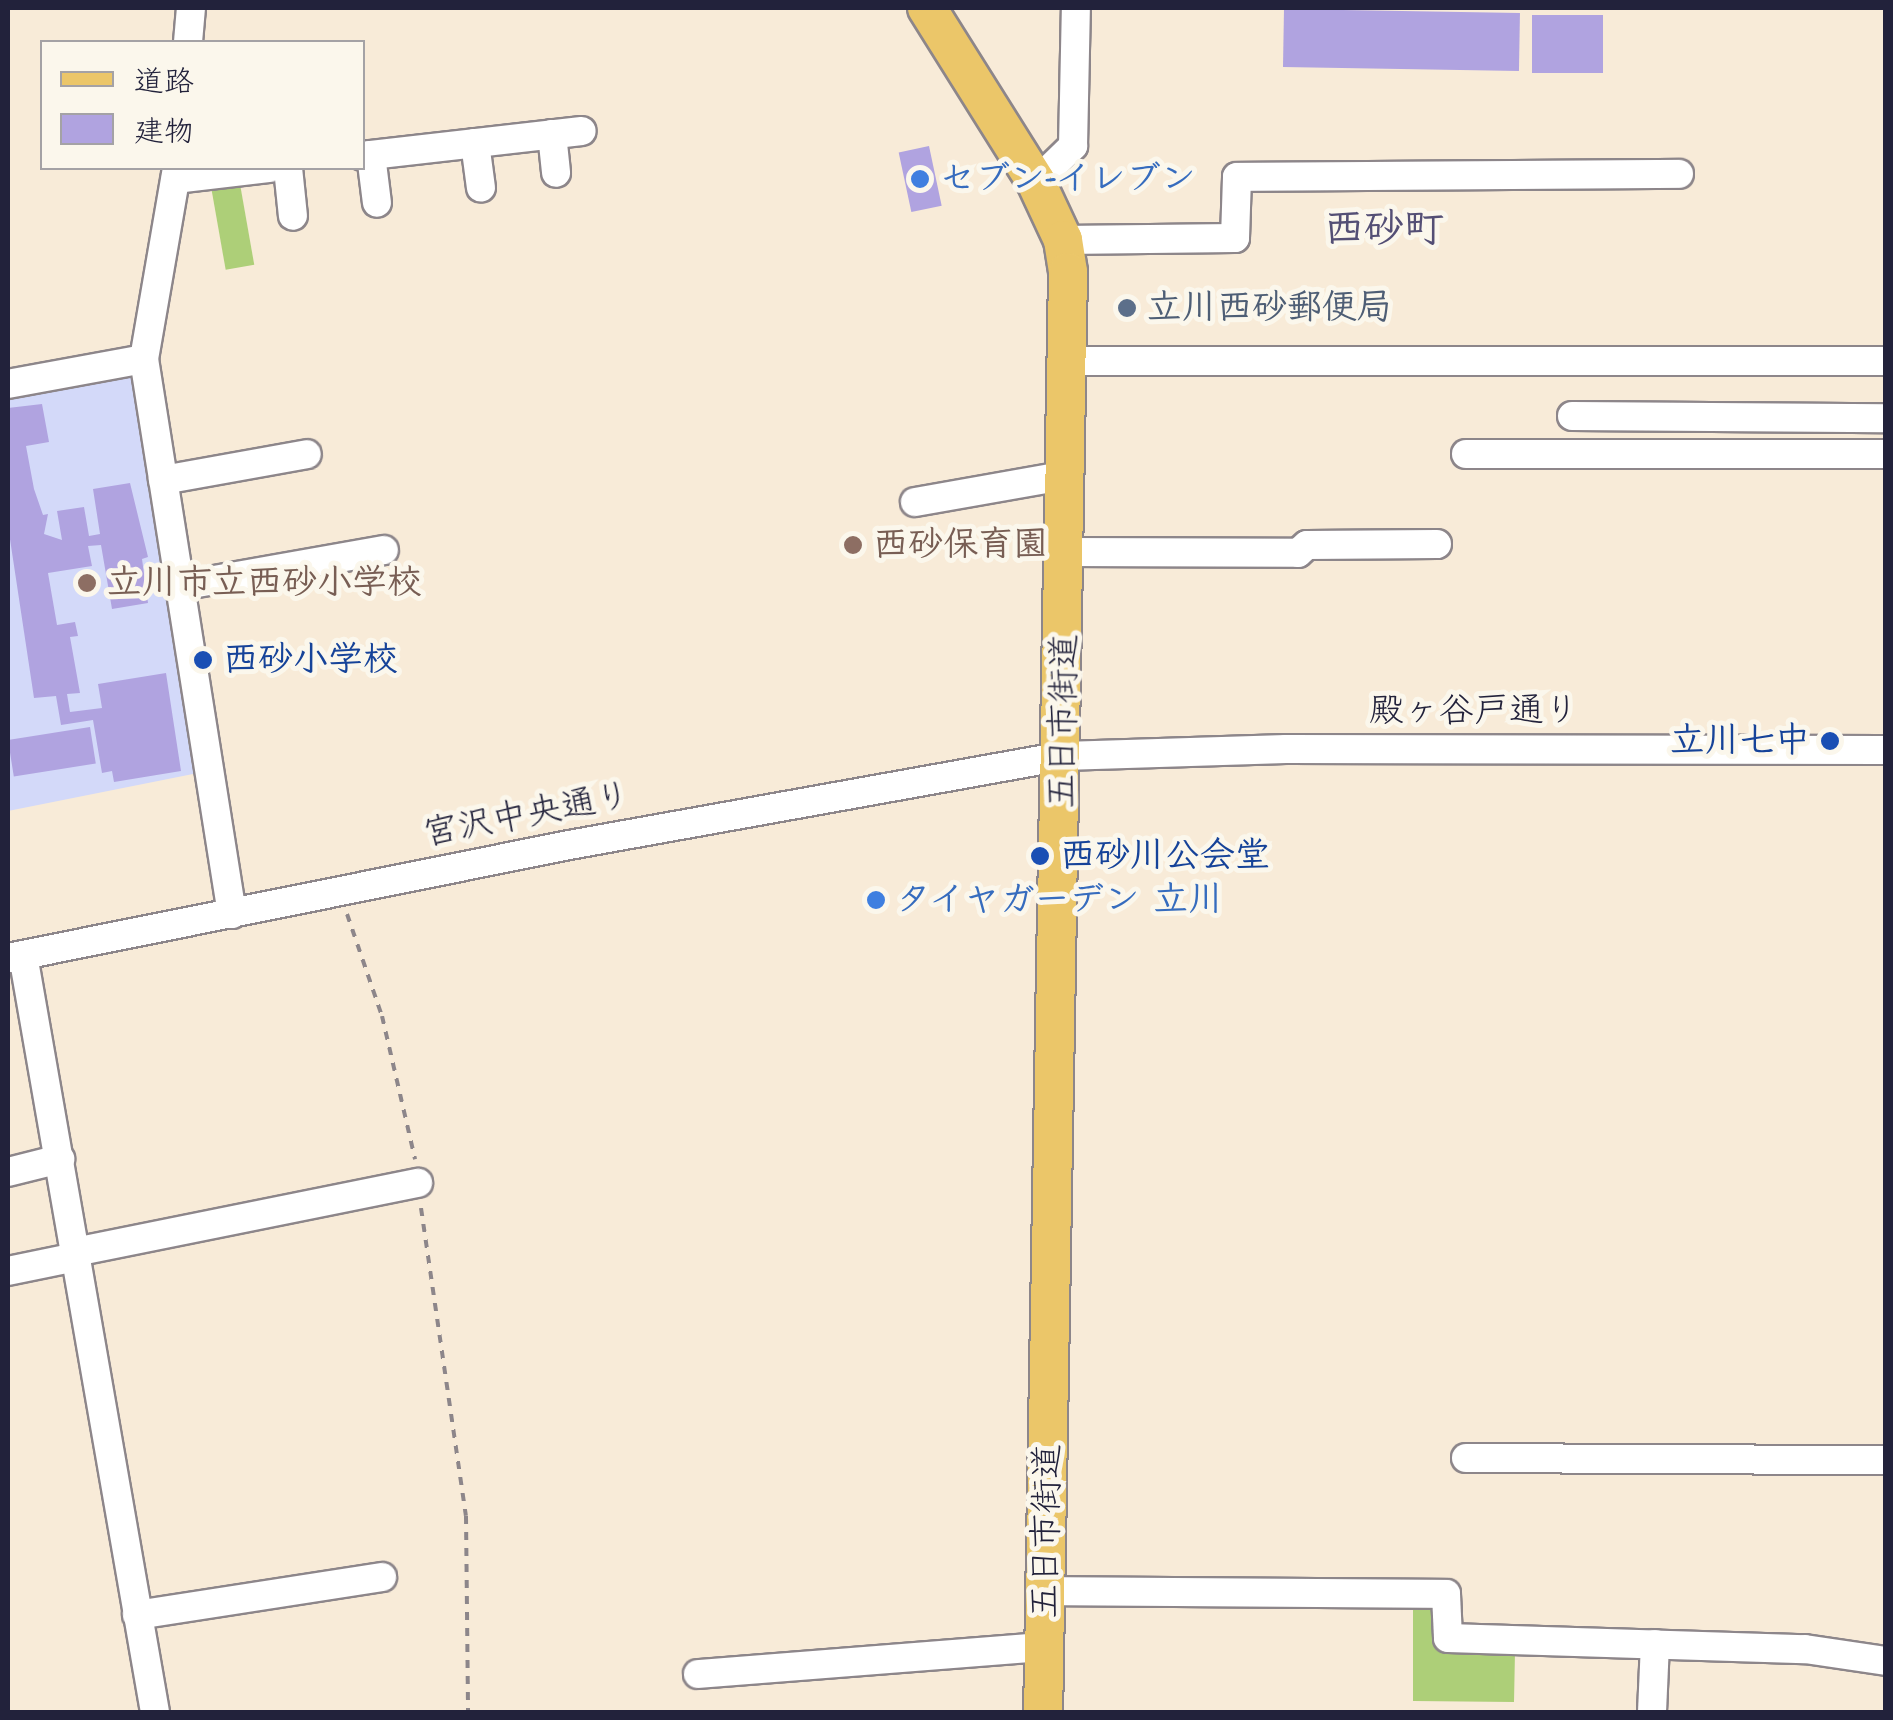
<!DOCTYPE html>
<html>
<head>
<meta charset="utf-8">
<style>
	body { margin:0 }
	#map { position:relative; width:1893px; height:1720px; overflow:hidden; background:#f8ebd8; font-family:"Architects Daughter","Klee One",sans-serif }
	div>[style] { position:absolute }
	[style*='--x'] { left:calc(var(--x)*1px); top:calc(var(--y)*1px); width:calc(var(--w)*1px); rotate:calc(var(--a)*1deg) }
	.built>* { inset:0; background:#d3d9f9 }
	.green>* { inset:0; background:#adcf78; transform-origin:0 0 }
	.building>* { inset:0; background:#b0a3e0; transform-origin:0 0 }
	.path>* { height:4px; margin-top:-2px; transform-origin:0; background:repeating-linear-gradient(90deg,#8d868a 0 8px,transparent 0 16px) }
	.roads { filter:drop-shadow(2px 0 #8d868a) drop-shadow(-2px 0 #8d868a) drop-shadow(0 2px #8d868a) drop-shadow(0 -2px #8d868a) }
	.minor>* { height:28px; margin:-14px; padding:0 14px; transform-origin:14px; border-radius:14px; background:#fff }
	.major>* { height:38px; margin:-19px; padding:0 19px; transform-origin:19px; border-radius:19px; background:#ebc669 }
	.dots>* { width:28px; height:28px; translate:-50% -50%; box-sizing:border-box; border:5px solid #fbf7ec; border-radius:50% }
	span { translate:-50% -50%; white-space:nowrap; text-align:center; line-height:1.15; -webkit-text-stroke:10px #fbf7ec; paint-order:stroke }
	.shop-label { font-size:35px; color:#366cbe; font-weight:700 }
	.left { translate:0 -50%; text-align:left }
	.service-label { font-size:35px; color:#4e5e75; font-weight:700 }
	.education-label { font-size:35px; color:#785e54; font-weight:700 }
	.transit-label { font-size:35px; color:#164399; font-weight:700 }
	.right { translate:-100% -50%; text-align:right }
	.street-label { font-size:35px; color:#22223b }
	.quarter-label { font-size:40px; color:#544f75; font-weight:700 }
	.frame { position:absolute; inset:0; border:10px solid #22223b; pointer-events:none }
	.legend { position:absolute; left:40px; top:40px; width:325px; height:130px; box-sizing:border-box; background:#fbf7ec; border:2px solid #a4a2a5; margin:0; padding:12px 18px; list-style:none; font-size:30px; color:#22223b }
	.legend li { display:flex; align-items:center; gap:20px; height:50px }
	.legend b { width:50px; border:2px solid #a4a2a5 }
</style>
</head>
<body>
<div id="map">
	<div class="built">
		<div style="clip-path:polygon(130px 371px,198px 773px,8px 811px,8px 393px)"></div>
	</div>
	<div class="green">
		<div style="left:240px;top:184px;width:82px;height:29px;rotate:80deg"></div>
		<div style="clip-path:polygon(1413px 1609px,1437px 1609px,1437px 1650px,1515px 1652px,1514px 1702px,1413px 1701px)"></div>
	</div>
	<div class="building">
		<div style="left:1284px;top:9px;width:236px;height:58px;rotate:1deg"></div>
		<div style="left:1532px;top:15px;width:71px;height:58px"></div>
		<div style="left:929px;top:146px;width:61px;height:31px;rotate:78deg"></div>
		<div style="clip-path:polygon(42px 404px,49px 442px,26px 446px,34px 489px,43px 515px,48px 514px,44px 534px,62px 540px,57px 511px,84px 507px,89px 536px,100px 534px,93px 489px,130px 483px,148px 557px,142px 559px,148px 603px,112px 609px,101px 545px,88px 546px,92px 566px,48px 573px,57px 625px,75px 622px,78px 636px,70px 637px,80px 693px,67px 694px,70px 712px,102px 708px,98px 684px,166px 673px,181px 771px,114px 782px,112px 771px,102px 773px,93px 720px,61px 725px,56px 696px,34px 698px,8px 526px,8px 408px)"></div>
		<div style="left:90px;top:727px;width:37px;height:83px;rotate:81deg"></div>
	</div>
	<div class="path">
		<div style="--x:347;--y:914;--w:108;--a:71.1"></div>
		<div style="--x:382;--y:1016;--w:147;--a:77"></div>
		<div style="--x:421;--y:1208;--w:311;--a:81.7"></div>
		<div style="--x:466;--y:1516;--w:196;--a:89.4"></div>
	</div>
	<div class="roads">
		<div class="minor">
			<div style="--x:188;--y:42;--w:34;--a:-85"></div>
			<div style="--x:552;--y:134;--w:39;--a:84"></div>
			<div style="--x:475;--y:143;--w:45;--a:82.4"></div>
			<div style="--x:371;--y:155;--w:48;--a:82.9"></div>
			<div style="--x:362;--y:156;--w:221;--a:-6.5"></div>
			<div style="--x:177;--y:168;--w:194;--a:99.8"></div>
			<div style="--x:144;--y:359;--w:562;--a:80.99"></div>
			<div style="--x:288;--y:168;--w:48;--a:84.1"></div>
			<div style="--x:176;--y:179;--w:94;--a:-6.7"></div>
			<div style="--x:1036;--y:182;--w:52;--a:-44.2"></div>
			<div style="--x:1073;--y:146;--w:138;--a:-88.8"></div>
			<div style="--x:1063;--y:240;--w:172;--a:-0.7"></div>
			<div style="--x:1235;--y:238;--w:61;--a:-88.1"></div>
			<div style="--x:1237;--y:177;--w:442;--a:-0.4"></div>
			<div style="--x:1071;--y:361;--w:815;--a:0"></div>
			<div style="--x:8;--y:384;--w:138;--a:-10.4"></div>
			<div style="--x:1572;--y:416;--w:314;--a:0.4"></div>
			<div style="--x:1466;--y:454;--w:420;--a:0"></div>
			<div style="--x:163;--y:480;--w:146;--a:-10.2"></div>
			<div style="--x:915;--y:502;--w:155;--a:-10"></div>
			<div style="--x:1066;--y:552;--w:232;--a:0.2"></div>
			<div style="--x:1298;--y:553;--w:12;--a:-42"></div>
			<div style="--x:1307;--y:545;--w:130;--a:-0.4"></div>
			<div style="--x:180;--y:586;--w:207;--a:-10"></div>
			<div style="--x:23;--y:955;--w:768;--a:80.11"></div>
			<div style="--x:8;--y:958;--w:572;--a:-11.39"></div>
			<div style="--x:569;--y:845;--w:502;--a:-10.21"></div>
			<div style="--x:1063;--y:756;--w:223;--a:-1.8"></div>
			<div style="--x:1286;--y:749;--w:600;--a:0.1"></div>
			<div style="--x:8;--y:1172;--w:54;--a:-14"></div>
			<div style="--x:75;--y:1252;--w:350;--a:-11.4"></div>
			<div style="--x:8;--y:1271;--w:69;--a:-11.6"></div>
			<div style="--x:1466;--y:1458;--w:420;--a:0.3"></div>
			<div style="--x:1045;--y:1591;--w:401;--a:0.4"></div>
			<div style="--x:1446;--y:1594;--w:44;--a:87.4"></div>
			<div style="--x:1448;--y:1638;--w:357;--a:1.8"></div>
			<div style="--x:1805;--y:1649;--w:82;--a:8.4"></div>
			<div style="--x:137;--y:1615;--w:248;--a:-8.8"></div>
			<div style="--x:698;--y:1674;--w:347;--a:-4.5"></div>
			<div style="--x:1652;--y:1712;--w:68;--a:-87.5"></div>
		</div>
		<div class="major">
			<div style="--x:927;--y:8;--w:205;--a:57.9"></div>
			<div style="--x:1036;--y:182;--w:64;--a:65"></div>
			<div style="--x:1063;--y:240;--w:32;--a:81"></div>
			<div style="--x:1068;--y:272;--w:1440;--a:90.99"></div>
		</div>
	</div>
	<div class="dots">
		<div style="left:920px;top:179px;background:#3f7fe0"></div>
		<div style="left:1127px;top:308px;background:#5c6f8a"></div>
		<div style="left:853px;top:545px;background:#8d6e63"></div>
		<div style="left:87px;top:583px;background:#8d6e63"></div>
		<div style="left:203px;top:660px;background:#1a4fb4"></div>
		<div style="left:1830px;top:741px;background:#1a4fb4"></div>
		<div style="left:1040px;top:856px;background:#1a4fb4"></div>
		<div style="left:876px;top:900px;background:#3f7fe0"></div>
	</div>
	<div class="shop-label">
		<span class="left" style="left:940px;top:179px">セブン-イレブン</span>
		<span class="left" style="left:896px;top:900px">タイヤガーデン 立川</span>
	</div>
	<div class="service-label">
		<span class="left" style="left:1147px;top:308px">立川西砂郵便局</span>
	</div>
	<div class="education-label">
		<span class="left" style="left:873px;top:545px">西砂保育園</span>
		<span class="left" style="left:107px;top:583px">立川市立西砂小学校</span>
	</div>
	<div class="transit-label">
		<span class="left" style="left:223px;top:660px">西砂小学校</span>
		<span class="right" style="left:1810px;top:741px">立川七中</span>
		<span class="left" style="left:1060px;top:856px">西砂川公会堂</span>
	</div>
	<div class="street-label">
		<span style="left:1474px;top:711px">殿ヶ谷戸通り</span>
		<span style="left:1064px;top:721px;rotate:-89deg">五日市街道</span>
		<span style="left:527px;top:815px;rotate:-11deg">宮沢中央通り</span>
		<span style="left:1047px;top:1531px;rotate:-89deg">五日市街道</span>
	</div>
	<div class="quarter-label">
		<span style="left:1384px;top:230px">西砂町</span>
	</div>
	<div class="frame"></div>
	<ul class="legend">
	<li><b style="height:12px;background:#ebc669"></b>道路</li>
	<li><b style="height:28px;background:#b0a3e0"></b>建物</li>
	</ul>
</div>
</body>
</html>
